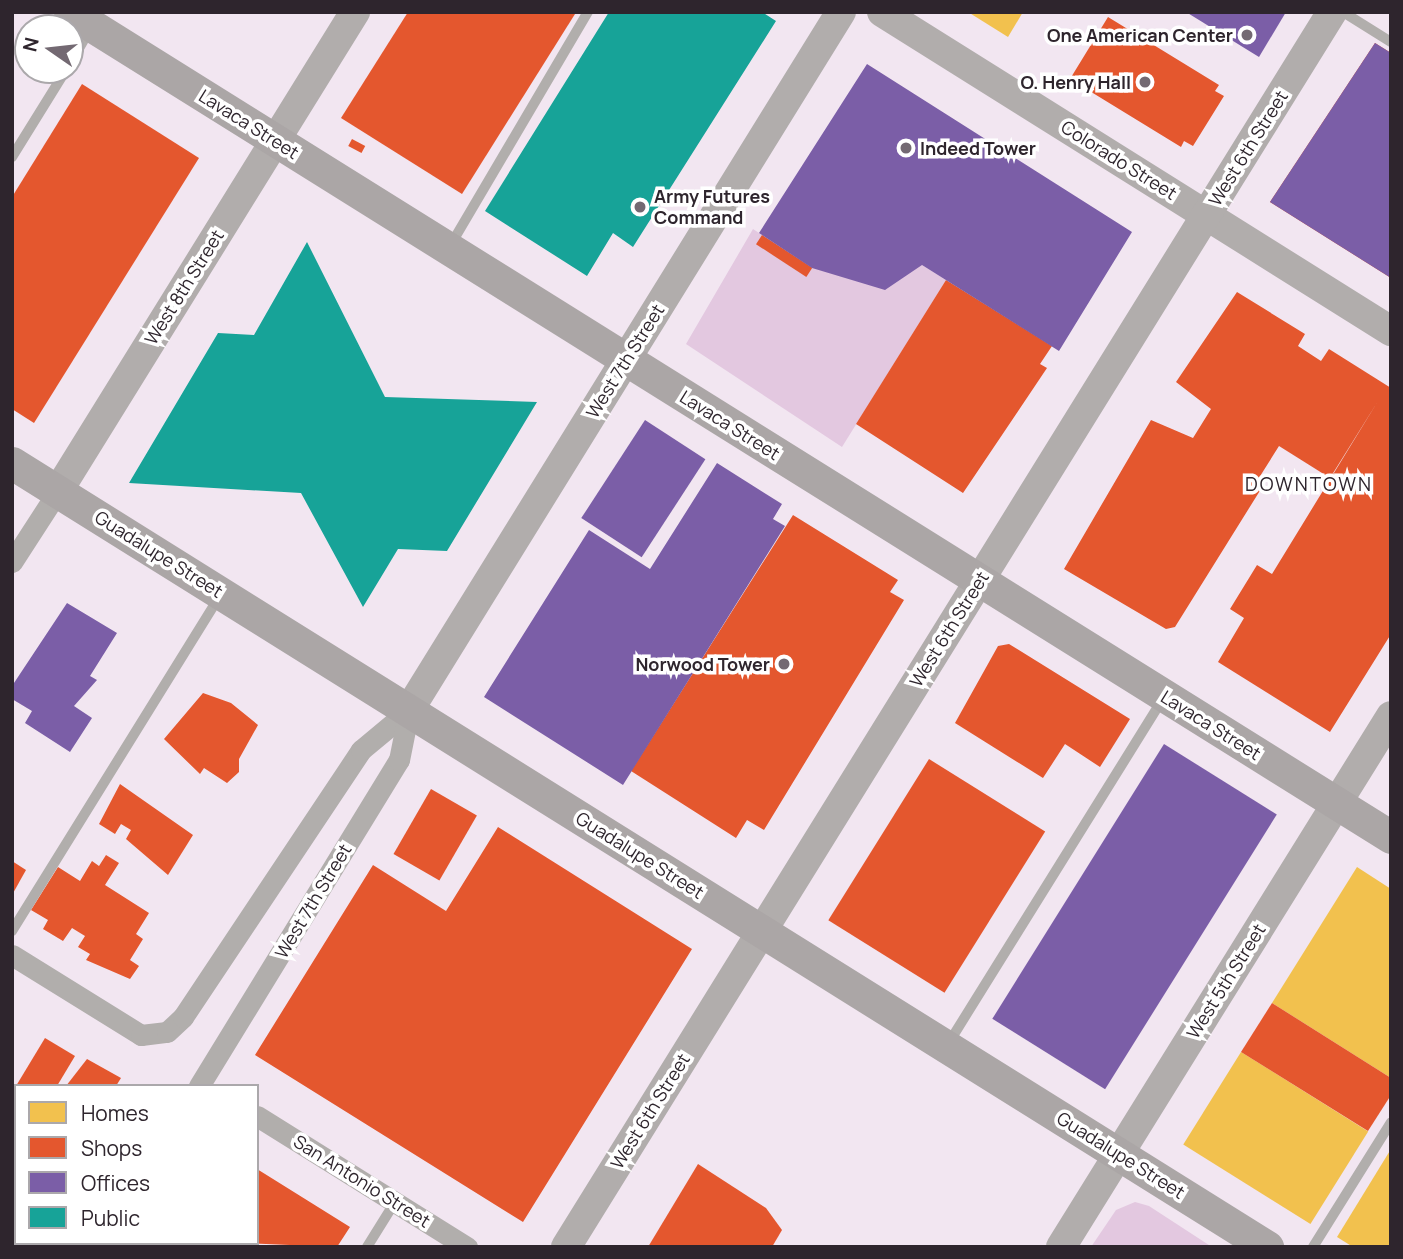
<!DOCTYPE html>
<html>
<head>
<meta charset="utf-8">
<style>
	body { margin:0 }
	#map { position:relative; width:1403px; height:1259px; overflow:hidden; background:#f2e6f1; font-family:Manrope,sans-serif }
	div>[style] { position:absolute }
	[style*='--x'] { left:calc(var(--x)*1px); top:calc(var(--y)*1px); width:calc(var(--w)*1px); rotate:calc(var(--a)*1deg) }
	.green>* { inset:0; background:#e3c8e0 }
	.homes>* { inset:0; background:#f2c14e; transform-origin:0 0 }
	.shops>* { inset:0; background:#e4572e; transform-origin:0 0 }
	.offices>* { inset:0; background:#7b5ea7; transform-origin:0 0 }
	.public>* { inset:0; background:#17a398 }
	.lane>* { height:10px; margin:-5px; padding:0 5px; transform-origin:5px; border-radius:5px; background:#b1aeac }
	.street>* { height:21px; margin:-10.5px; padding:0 10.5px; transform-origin:10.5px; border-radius:10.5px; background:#b1aeac }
	.secondary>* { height:30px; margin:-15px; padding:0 15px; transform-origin:15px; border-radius:15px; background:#b1adac }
	.primary>* { height:33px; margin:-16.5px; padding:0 16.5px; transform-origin:16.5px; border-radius:16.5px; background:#aba6a6 }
	.dots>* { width:19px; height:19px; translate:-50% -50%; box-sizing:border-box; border:4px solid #fff; border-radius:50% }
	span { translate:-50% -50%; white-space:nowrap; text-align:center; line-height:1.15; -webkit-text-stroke:7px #fff; paint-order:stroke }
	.poi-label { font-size:18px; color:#2e252d; font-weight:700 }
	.right { translate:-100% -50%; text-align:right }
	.left { translate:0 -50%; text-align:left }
	.street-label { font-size:18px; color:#2e252d }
	.neighbourhood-label { font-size:19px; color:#2e252d; letter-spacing:2px }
	.frame { position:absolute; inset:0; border:14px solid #2e252d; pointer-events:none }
	.legend { position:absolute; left:14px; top:1084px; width:245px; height:161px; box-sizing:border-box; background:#fff; border:2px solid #aba8ab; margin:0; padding:9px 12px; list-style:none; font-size:21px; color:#2e252d }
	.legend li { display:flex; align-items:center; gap:14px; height:35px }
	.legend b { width:35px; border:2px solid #aba8ab }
	.north { position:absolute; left:14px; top:14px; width:70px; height:70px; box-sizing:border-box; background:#fff; border:2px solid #aba8ab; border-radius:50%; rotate:284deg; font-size:19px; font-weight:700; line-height:28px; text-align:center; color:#2e252d }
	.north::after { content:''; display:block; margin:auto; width:24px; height:32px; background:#736972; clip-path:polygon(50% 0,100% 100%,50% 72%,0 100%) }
</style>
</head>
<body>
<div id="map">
	<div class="green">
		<div style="clip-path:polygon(753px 229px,812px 268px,922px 265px,946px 280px,842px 447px,686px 344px)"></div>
		<div style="clip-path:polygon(1135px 1202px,1149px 1206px,1212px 1247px,1091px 1247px,1116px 1210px)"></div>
	</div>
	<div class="homes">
		<div style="clip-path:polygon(968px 12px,1023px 12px,1008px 37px)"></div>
		<div style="clip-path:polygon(1357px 867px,1391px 889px,1391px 1078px,1272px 1003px)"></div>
		<div style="left:1241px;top:1052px;width:150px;height:109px;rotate:32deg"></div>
		<div style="clip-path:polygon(1391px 1149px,1391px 1247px,1353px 1247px,1337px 1237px)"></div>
	</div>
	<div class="shops">
		<div style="clip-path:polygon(408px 12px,575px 14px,462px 194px,341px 118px)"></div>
		<div style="clip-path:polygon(1108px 17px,1219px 85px,1215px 91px,1224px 96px,1193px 146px,1184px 141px,1181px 147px,1070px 79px)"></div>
		<div style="clip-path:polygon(1375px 43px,1391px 53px,1391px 278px,1270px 202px)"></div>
		<div style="clip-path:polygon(82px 84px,199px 158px,34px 423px,12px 409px,12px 197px)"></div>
		<div style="left:352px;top:139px;width:15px;height:8px;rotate:28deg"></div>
		<div style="left:762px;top:235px;width:60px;height:11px;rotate:33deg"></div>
		<div style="clip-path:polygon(946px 280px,1052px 346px,1040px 364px,1047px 368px,963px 493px,856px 424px)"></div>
		<div style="clip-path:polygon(1237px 292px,1305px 334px,1298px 346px,1321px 361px,1329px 349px,1391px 388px,1391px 634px,1330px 732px,1218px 662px,1244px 618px,1230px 609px,1257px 565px,1272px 574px,1378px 401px,1330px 478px,1279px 446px,1257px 481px,1261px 489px,1175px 627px,1166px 629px,1064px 569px,1151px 420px,1193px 438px,1211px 409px,1176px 382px)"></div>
		<div style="clip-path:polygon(793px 515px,898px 580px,890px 592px,904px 600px,764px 830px,747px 820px,736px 838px,631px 771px)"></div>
		<div style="clip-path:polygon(1009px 644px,1130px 719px,1100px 767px,1065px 744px,1043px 778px,955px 723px,998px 646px)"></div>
		<div style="clip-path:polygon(203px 693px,231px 703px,258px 725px,239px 759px,239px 772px,227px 783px,204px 768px,200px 774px,164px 739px)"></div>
		<div style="left:929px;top:759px;width:137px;height:190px;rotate:32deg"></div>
		<div style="clip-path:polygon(120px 784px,193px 835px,168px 875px,126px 839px,131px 830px,121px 824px,115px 834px,99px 824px)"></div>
		<div style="left:431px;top:789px;width:53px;height:75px;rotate:30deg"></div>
		<div style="clip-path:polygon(498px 827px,692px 949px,523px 1222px,255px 1055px,373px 865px,446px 911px)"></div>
		<div style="clip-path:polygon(106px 855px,119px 863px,105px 885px,149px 913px,136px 934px,143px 939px,130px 960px,139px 966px,130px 979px,86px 960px,90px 954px,78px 947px,85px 936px,72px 928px,63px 941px,43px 929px,48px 920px,31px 910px,58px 867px,80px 881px,92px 861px,99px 866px)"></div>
		<div style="clip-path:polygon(12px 861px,26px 870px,12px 895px)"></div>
		<div style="clip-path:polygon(1272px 1003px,1391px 1078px,1391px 1095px,1368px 1131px,1241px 1052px)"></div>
		<div style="clip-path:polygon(45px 1038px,75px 1056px,57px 1086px,16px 1086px)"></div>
		<div style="clip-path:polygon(87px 1059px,121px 1078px,116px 1086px,66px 1086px)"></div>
		<div style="left:12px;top:1130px;width:4px;height:43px;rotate:27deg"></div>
		<div style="clip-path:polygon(698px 1164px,766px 1208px,782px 1230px,772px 1247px,648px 1247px)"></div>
		<div style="clip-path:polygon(257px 1169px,350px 1227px,337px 1247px,239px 1243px,257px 1243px)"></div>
		<div style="clip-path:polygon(129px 1243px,200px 1243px,127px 1247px)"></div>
	</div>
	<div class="offices">
		<div style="clip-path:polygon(1186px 12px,1286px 12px,1259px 57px)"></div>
		<div style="clip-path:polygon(1375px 43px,1391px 53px,1391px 278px,1270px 202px)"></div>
		<div style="clip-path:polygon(867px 64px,1132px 232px,1059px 351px,922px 265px,885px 290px,812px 268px,759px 233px)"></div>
		<div style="left:645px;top:420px;width:72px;height:117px;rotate:33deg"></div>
		<div style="clip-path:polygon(717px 463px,782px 504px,773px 519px,785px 526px,623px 785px,484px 697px,589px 530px,650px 569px)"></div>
		<div style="clip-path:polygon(67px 603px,117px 633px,90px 676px,97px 680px,74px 706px,92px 718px,70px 752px,25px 723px,32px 711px,12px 699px,12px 686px)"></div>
		<div style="left:1164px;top:744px;width:133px;height:324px;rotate:32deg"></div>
	</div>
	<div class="public">
		<div style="clip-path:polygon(609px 12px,762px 12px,776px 21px,633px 247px,613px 233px,587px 276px,485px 211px)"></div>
		<div style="clip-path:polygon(307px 242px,385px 397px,537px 402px,447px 551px,398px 549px,363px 607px,301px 493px,129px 483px,218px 333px,254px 335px)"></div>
	</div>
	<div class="lane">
		<div style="--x:1343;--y:12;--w:57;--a:32"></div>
		<div style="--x:70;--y:64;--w:39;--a:-60"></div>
		<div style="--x:12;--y:157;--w:102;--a:-58.2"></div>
		<div style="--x:450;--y:246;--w:272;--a:-59.5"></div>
		<div style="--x:12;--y:931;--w:394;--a:-58.2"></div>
		<div style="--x:948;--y:1044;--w:407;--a:-58.1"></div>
		<div style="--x:367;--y:1247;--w:53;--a:-58.1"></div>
		<div style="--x:1313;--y:1247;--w:147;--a:-58"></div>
	</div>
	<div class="street">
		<div style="--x:12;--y:562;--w:85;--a:-57.1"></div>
		<div style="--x:12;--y:955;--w:152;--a:31.8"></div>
		<div style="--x:141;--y:1035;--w:26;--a:-7"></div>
		<div style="--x:167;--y:1032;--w:22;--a:-43"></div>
		<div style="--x:183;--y:1017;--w:321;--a:-56.3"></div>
		<div style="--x:361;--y:750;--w:62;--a:-39.8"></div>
		<div style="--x:199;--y:1086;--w:382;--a:-58.5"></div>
		<div style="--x:399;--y:760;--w:51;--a:-78.7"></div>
		<div style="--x:257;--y:1116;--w:248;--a:32"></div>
		<div style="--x:71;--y:1247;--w:4;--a:-63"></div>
	</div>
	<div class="secondary">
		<div style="--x:882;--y:12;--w:601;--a:32.08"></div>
		<div style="--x:58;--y:491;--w:564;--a:-58.2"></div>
		<div style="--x:409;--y:710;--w:821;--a:-58.25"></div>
		<div style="--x:566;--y:1247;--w:1453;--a:-58.19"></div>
		<div style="--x:1061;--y:1247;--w:625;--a:-58.14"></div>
	</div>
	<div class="primary">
		<div style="--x:70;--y:12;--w:1557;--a:31.99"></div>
		<div style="--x:12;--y:463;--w:1480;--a:31.99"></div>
	</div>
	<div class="dots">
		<div style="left:1247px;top:35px;background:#736972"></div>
		<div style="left:1145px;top:82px;background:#736972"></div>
		<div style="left:906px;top:148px;background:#736972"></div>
		<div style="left:640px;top:207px;background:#736972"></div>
		<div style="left:784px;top:664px;background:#736972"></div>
	</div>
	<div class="poi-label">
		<span class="right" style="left:1233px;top:35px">One American Center</span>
		<span class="right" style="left:1131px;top:82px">O. Henry Hall</span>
		<span class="left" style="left:920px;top:148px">Indeed Tower</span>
		<span class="left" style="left:654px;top:207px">Army Futures<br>Command</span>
		<span class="right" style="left:770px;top:664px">Norwood Tower</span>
	</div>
	<div class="street-label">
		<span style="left:249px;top:124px;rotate:32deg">Lavaca Street</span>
		<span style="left:1248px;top:148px;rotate:-58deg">West 6th Street</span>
		<span style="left:1119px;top:160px;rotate:32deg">Colorado Street</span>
		<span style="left:184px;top:287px;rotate:-58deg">West 8th Street</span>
		<span style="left:625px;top:361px;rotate:-58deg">West 7th Street</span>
		<span style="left:730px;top:425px;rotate:32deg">Lavaca Street</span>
		<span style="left:159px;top:554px;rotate:32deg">Guadalupe Street</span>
		<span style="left:949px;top:629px;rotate:-58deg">West 6th Street</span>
		<span style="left:1211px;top:725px;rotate:32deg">Lavaca Street</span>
		<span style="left:640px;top:855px;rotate:32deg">Guadalupe Street</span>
		<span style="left:313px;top:901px;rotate:-59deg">West 7th Street</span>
		<span style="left:1226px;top:981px;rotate:-58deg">West 5th Street</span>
		<span style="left:650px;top:1111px;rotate:-58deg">West 6th Street</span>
		<span style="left:1121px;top:1155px;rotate:32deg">Guadalupe Street</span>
		<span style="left:362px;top:1181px;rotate:32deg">San Antonio Street</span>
	</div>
	<div class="neighbourhood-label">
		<span style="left:1309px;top:485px">DOWNTOWN</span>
	</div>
	<div class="frame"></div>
	<ul class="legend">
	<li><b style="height:19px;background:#f2c14e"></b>Homes</li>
	<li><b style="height:19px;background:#e4572e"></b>Shops</li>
	<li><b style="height:19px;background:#7b5ea7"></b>Offices</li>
	<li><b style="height:19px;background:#17a398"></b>Public</li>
	</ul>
	<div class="north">N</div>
</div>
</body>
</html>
